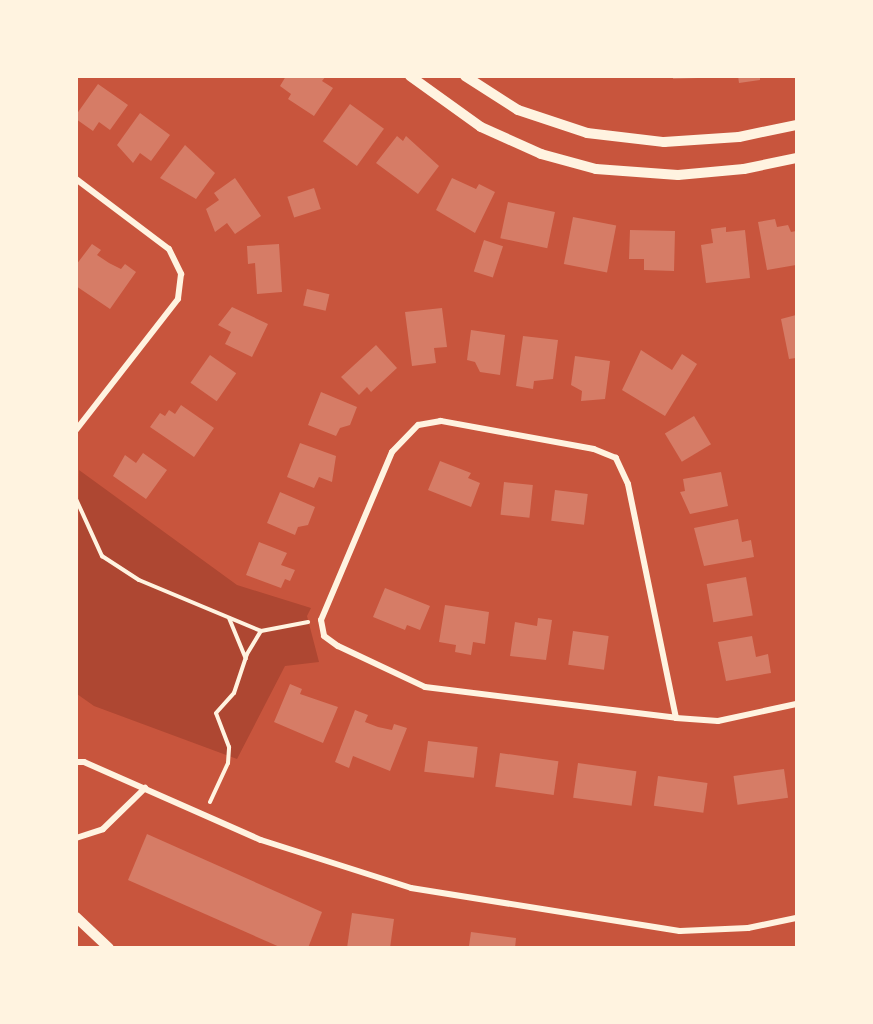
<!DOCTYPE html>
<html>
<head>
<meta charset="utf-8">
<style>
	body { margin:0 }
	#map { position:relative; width:873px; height:1024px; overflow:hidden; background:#c8553d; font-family:"Noto Serif",serif }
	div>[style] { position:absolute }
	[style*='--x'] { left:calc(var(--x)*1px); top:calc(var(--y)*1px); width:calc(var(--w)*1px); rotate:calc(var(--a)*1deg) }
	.green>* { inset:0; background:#ae4732 }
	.building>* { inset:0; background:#d67c66; transform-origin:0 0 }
	.path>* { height:4px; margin:-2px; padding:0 2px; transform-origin:2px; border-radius:2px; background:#fff3e0 }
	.minor>* { height:6px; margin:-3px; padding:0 3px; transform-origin:3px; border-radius:3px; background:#fff3e0 }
	.tertiary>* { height:10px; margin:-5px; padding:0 5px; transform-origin:5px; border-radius:5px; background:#fff3e0 }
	span { translate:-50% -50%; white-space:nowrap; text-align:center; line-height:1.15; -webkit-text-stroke:4.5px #fff3e0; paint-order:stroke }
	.frame { position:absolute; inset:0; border:78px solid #fff3e0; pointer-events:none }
</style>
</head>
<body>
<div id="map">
	<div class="green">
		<div style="clip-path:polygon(79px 470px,237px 585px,311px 608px,307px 616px,319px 662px,285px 666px,237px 759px,94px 706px,77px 694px)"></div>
	</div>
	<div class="building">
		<div style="clip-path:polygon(286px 76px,326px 76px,322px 81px,333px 88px,314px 116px,288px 99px,291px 94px,280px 86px)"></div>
		<div style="clip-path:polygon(673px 76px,697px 76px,698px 78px,673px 79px)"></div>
		<div style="clip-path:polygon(738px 76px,760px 76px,760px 80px,739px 83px)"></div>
		<div style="clip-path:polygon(98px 84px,128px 105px,110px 130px,99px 122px,93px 131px,76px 119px,76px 115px)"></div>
		<div style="left:350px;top:104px;width:42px;height:46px;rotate:36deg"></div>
		<div style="clip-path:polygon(140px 113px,170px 135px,151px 161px,140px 153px,133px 163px,117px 145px)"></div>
		<div style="clip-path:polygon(397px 136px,403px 141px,406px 136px,439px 166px,418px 194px,376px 163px)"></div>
		<div style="clip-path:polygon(185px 145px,215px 173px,196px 199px,160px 178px)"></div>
		<div style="clip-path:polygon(235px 178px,261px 216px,235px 234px,227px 223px,215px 232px,206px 209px,219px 200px,214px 193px)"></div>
		<div style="clip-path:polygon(452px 178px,476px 189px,479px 184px,495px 192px,475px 233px,436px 210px)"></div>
		<div style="left:314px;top:188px;width:22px;height:28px;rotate:72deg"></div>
		<div style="left:508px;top:202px;width:48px;height:37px;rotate:12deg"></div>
		<div style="left:573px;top:217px;width:44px;height:48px;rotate:11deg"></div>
		<div style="clip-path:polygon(775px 219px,777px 227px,788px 225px,791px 232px,796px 231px,796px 265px,767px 270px,758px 222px)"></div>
		<div style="clip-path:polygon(726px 227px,726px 232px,745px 230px,750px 278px,706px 283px,701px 245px,713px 243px,711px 229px)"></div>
		<div style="clip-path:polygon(630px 230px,675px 231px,674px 271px,644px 270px,644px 259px,629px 259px)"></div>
		<div style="left:484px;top:240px;width:20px;height:33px;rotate:18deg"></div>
		<div style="clip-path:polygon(92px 244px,101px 250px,97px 255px,109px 263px,121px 269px,125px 264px,136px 272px,110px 309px,76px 286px,76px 265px)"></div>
		<div style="clip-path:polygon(279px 244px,282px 292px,257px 294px,255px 263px,248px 264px,247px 246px)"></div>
		<div style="left:307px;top:289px;width:23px;height:17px;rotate:13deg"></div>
		<div style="clip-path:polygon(232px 307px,268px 324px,252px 357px,225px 344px,231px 332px,218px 325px)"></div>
		<div style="clip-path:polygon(442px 308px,447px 347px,434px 348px,436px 363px,412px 366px,405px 312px)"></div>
		<div style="clip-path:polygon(796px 315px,796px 358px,789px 359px,781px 319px)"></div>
		<div style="clip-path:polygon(471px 330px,505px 335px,500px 375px,480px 372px,475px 362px,467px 360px)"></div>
		<div style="clip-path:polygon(523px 336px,558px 340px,553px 379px,534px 381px,533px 389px,516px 386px)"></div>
		<div style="clip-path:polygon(376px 345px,397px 368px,371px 392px,367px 387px,359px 395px,341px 377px)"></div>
		<div style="clip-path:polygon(641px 350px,672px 370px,682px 354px,697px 364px,665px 416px,622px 390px)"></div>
		<div style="left:210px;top:355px;width:32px;height:34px;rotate:35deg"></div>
		<div style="clip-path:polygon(575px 356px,610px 361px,605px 399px,581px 401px,582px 391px,571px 385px)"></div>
		<div style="clip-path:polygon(321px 392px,357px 407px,350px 425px,340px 428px,336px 436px,308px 425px)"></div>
		<div style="clip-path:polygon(181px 405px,214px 428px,194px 457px,150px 427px,160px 413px,165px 416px,169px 410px,175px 414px)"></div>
		<div style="left:694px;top:416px;width:33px;height:34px;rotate:59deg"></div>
		<div style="clip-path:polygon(300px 443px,336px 456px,332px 482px,319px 477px,314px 488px,287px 477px)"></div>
		<div style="clip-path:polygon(143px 453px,167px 470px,146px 499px,113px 476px,125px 455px,136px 463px)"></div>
		<div style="clip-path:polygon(440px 461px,471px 473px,468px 478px,480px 483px,471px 507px,428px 490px)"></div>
		<div style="clip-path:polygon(721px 472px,728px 506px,690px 514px,680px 492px,685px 491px,683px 479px)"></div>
		<div style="left:504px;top:482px;width:29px;height:33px;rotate:6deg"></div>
		<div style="left:555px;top:490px;width:33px;height:31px;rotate:7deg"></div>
		<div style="clip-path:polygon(280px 492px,315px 507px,308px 525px,298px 527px,295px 535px,267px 523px)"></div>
		<div style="clip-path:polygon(738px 519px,742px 542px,751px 540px,754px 557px,704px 566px,694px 528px)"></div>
		<div style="clip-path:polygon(259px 542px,287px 553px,281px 565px,295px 570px,290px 581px,285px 579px,281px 588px,246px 575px)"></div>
		<div style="left:746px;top:577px;width:39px;height:40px;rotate:80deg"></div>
		<div style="clip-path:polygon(385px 588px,430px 606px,420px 630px,407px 625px,405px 630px,373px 617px)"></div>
		<div style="clip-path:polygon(445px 605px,489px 612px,485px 644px,473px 642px,471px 655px,455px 652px,456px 645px,439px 642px)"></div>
		<div style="clip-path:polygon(538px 618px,552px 620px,546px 660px,510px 656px,515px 622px,537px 626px)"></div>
		<div style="left:573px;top:631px;width:36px;height:34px;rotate:8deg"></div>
		<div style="clip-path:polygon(752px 636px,756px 657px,768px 654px,771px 673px,726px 681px,718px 642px)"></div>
		<div style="clip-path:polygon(290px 684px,302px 689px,300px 694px,338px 707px,323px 743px,274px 722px)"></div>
		<div style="clip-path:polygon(355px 710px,368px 715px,365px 722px,378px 727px,392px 730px,394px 724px,407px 728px,390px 771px,353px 756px,349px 768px,335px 762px)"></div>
		<div style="left:428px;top:741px;width:50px;height:31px;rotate:7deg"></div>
		<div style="left:500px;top:753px;width:59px;height:34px;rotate:8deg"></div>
		<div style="left:578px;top:763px;width:59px;height:35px;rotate:8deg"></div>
		<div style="left:784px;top:769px;width:29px;height:51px;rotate:82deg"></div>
		<div style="left:658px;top:776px;width:50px;height:30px;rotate:8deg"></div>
		<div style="clip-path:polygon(147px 834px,322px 912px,308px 948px,282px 948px,128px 880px)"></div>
		<div style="clip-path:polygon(352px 913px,394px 919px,390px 948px,347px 948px)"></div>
		<div style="clip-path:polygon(471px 932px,516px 938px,515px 948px,469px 946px)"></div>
	</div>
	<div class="path">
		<div style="--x:76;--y:499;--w:63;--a:65.5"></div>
		<div style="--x:102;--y:556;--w:44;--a:33"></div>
		<div style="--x:139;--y:580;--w:132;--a:22.7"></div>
		<div style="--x:261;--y:631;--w:48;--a:-10.8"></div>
		<div style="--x:229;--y:618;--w:44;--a:67.5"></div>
		<div style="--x:210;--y:802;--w:43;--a:-65.2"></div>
		<div style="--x:228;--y:763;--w:16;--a:-86"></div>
		<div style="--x:229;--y:747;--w:36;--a:-111"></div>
		<div style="--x:216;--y:713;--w:27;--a:-48"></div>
		<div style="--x:234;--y:693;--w:41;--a:-71.6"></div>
		<div style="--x:247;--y:654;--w:27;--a:-59"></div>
	</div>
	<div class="minor">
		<div style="--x:76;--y:179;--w:116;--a:37"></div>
		<div style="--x:169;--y:249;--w:28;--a:64"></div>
		<div style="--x:181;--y:274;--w:25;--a:97"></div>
		<div style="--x:178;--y:299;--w:166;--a:127.9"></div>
		<div style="--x:676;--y:718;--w:239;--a:-101.6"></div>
		<div style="--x:628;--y:484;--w:29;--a:-115"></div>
		<div style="--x:616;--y:458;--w:24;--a:-158"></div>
		<div style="--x:594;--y:449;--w:156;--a:-169.6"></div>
		<div style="--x:441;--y:421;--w:23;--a:170"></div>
		<div style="--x:418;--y:425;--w:37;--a:134"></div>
		<div style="--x:392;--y:452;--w:182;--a:112.9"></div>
		<div style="--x:321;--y:620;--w:16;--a:79"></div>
		<div style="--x:324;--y:636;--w:17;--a:36"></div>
		<div style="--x:338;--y:646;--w:96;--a:25.2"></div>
		<div style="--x:425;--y:687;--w:253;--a:7"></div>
		<div style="--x:676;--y:718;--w:42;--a:4.1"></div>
		<div style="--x:718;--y:721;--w:80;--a:-12.3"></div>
		<div style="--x:76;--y:762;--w:8;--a:0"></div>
		<div style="--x:84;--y:762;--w:193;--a:23.8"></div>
		<div style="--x:261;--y:840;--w:157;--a:17.7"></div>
		<div style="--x:411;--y:888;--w:272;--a:9.1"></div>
		<div style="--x:680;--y:931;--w:68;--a:-2.5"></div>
		<div style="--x:748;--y:928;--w:49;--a:-11.8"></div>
		<div style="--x:76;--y:838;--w:28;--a:-18"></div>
		<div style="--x:103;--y:829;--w:59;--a:-44.3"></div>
	</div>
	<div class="tertiary">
		<div style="--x:410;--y:76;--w:87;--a:35.7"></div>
		<div style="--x:481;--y:127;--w:66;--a:24.2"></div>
		<div style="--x:541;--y:154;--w:57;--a:15.3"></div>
		<div style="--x:596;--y:169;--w:82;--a:4.2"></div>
		<div style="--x:678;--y:175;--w:66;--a:-5.2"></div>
		<div style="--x:744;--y:169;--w:53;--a:-11.9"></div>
		<div style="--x:465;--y:76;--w:63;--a:32.7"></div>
		<div style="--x:518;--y:110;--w:73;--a:18.4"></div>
		<div style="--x:587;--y:133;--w:78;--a:6.7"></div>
		<div style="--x:664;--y:142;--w:75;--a:-3.8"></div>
		<div style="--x:739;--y:137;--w:58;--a:-11.9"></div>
		<div style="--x:76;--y:917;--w:45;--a:43.2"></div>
	</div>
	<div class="frame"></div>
</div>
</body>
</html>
